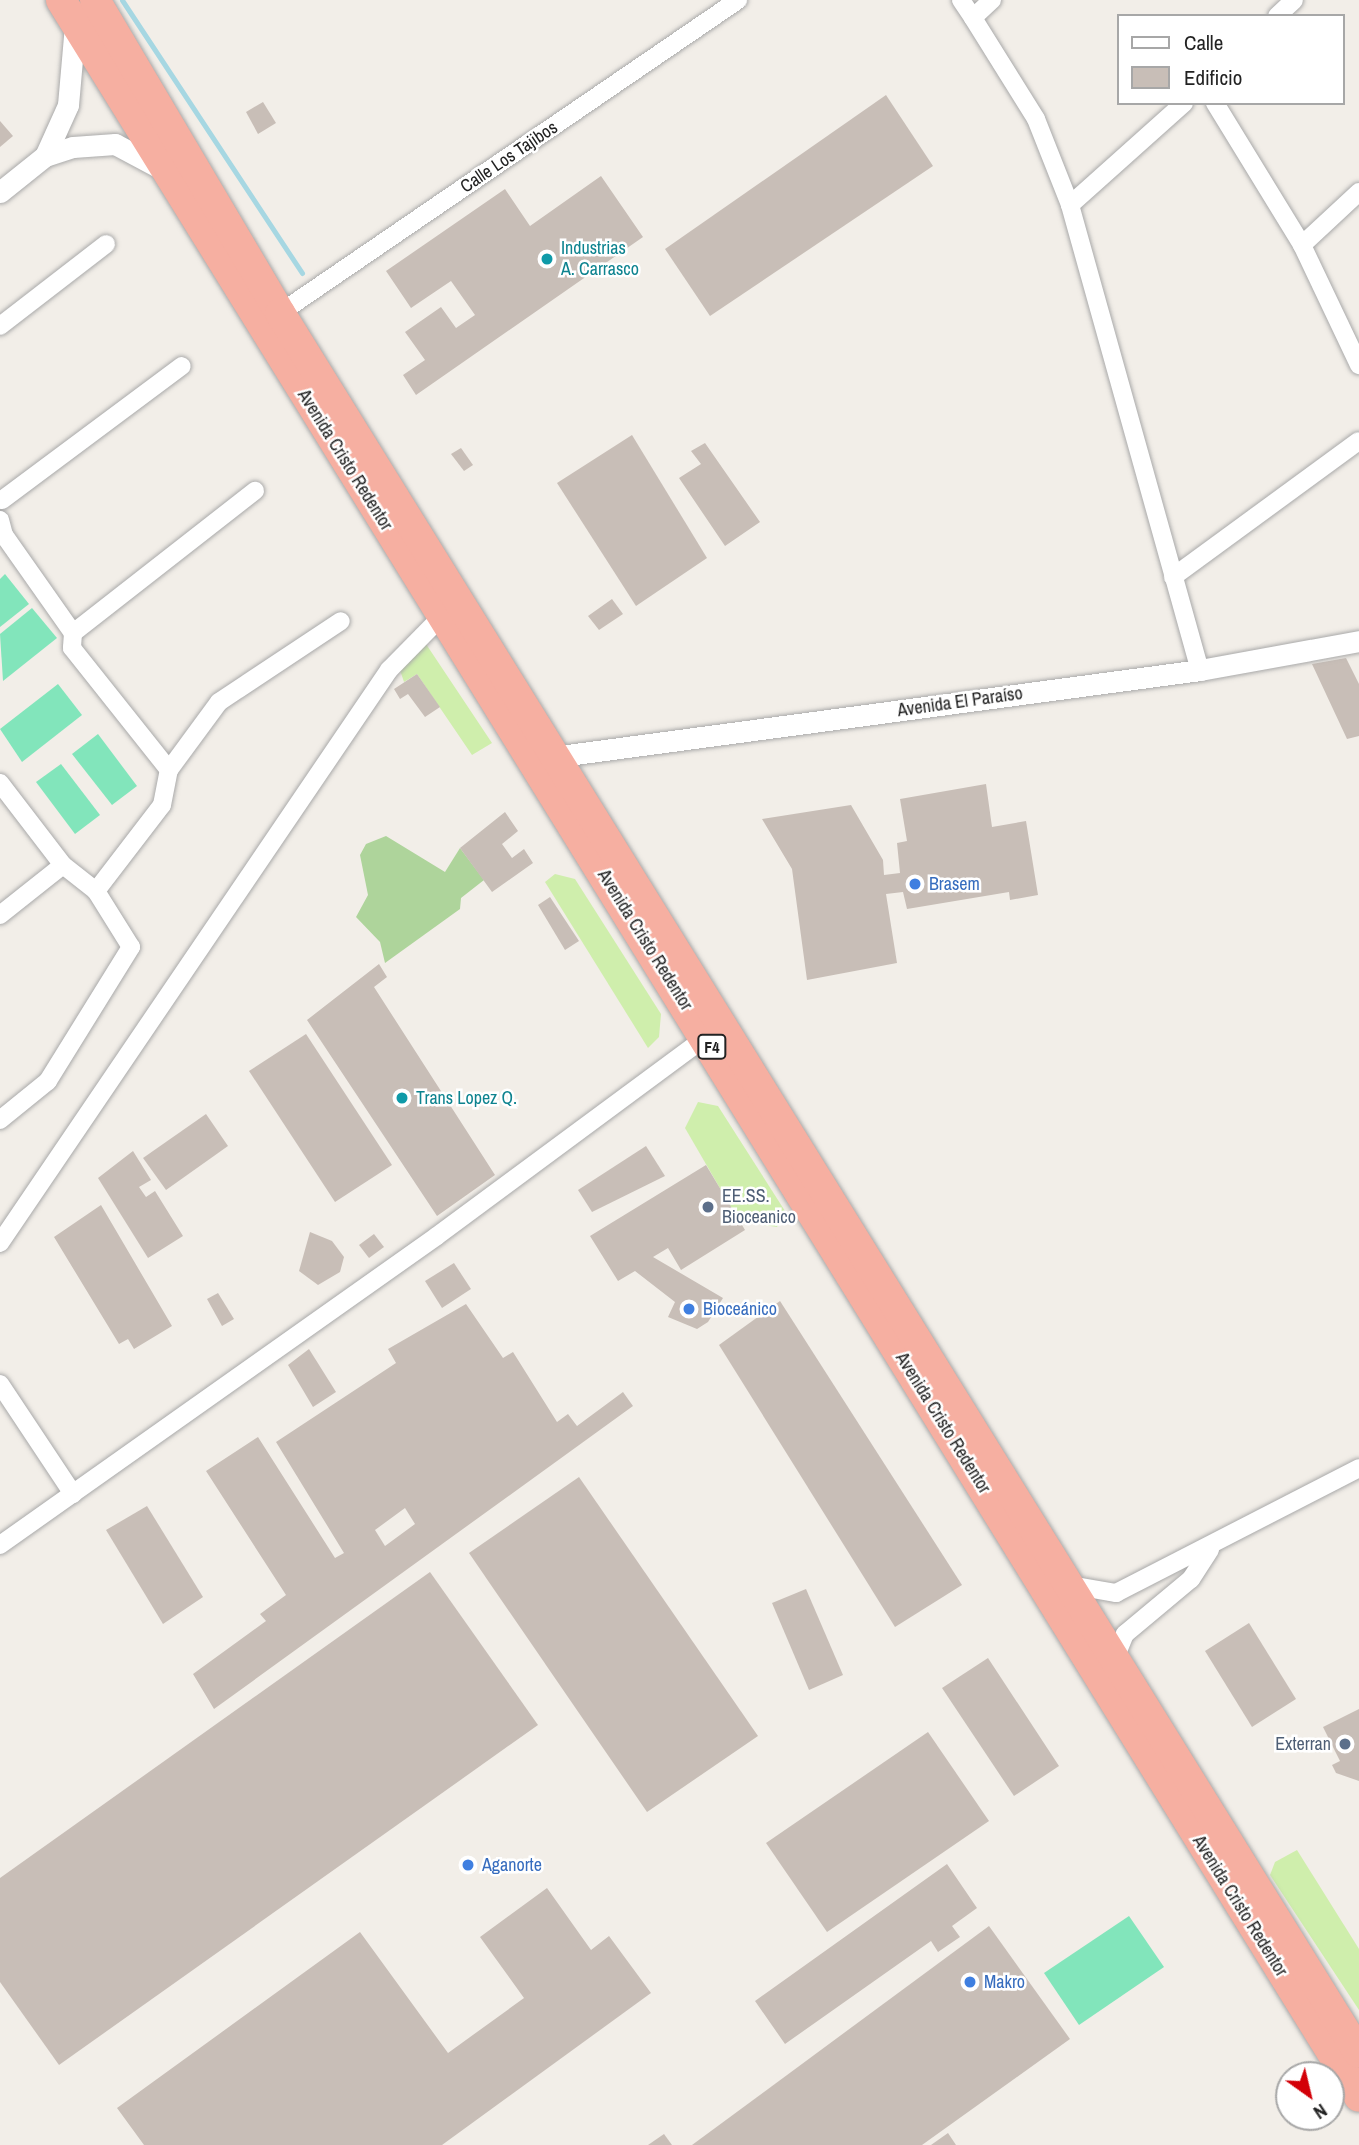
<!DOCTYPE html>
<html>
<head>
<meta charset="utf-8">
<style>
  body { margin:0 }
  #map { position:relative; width:1359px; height:2145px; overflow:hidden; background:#f2eee8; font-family:"Archivo Narrow",sans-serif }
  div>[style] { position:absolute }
  .grass>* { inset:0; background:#cfeeac }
  .forest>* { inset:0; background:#aed49b }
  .pitch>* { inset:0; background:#82e5bb }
  .stream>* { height:5px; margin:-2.5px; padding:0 2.5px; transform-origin:2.5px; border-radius:2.5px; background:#a6d7e2 }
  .building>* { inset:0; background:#c8beb7 }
  .roads { filter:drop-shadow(0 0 2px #a9a9a9) drop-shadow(0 0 2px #a9a9a9) }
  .minor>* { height:18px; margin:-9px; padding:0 9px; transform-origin:9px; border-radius:9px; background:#fff }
  .tertiary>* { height:21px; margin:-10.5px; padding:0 10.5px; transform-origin:10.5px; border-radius:10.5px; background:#fff }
  .trunk>* { height:30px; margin:-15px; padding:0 15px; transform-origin:15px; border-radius:15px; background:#f6afa1 }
  .dots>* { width:19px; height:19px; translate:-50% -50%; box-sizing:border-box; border:4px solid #fff; border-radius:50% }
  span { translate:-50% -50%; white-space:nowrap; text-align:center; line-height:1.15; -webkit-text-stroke:5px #fff; paint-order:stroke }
  .shield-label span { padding:2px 5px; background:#fff; border:2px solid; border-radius:5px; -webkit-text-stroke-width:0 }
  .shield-label { font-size:16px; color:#222; font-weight:700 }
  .street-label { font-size:18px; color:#222 }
  .culture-label { font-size:18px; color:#0d838f }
  .left { translate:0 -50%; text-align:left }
  .shop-label { font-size:18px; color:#366cbe }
  .service-label { font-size:18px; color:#4e5e75 }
  .right { translate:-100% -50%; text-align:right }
  .legend { position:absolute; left:1117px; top:14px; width:228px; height:91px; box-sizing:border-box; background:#fff; border:2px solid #a7a7a7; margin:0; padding:9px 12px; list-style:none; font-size:21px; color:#222 }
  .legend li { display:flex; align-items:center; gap:14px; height:35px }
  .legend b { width:35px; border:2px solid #a7a7a7 }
  .north { position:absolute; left:1275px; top:2061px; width:70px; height:70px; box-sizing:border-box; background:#fff; border:2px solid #a7a7a7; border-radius:50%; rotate:146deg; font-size:19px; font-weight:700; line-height:28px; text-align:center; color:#222 }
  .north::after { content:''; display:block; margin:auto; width:24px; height:32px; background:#d30008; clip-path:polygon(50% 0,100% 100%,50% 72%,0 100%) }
</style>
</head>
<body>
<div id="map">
  <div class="grass">
    <div style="clip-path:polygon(424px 641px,492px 743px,472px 755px,417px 674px,404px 682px,399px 667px)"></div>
    <div style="clip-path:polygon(555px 874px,575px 879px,661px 1014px,659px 1037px,648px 1048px,545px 882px)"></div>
    <div style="clip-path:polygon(698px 1102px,718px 1106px,785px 1211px,777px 1227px,739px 1221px,685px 1128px)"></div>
    <div style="clip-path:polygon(1297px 1850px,1359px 1949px,1359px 2010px,1270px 1875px,1275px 1862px)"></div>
  </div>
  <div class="forest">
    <div style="clip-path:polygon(386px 836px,445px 872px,460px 848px,484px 880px,461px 898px,460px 909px,385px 963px,380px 942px,356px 917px,368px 895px,360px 855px,366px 844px)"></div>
  </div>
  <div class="pitch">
    <div style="clip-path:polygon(5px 574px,29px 604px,0 627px,0 579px)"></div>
    <div style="clip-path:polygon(32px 608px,57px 638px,3px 681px,0 634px)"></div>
    <div style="clip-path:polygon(58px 684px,82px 715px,22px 762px,0 729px)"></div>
    <div style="clip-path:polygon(98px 734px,137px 786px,112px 805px,72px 754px)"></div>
    <div style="clip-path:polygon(61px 764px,100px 815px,75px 834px,36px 782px)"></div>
    <div style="clip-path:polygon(1129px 1916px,1164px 1967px,1079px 2025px,1044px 1973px)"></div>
  </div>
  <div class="stream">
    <div style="left:122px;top:0;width:327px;rotate:56.6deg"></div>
  </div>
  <div class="building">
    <div style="clip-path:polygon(886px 95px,933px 166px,710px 316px,665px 249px)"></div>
    <div style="clip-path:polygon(263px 102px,276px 123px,258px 134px,246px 112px)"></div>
    <div style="clip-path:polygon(0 121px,13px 136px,0 147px)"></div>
    <div style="clip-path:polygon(601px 176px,643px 237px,416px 395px,403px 375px,425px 360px,405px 332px,441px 307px,456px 328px,475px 315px,451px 281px,411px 308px,386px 271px,505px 189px,530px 226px)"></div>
    <div style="clip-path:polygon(632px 435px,707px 558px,636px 606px,557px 483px)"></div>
    <div style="clip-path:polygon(705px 443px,760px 522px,725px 546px,679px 478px,701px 464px,691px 451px)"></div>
    <div style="clip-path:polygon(461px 448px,473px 465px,464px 471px,451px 454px)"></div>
    <div style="clip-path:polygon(612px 599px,623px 614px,599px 630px,588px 616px)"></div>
    <div style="clip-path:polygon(1346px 658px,1359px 684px,1359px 736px,1347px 739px,1312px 664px)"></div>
    <div style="clip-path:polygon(417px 674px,440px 707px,425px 717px,408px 694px,400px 699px,394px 689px)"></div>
    <div style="clip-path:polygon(986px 784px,992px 827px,1026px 821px,1038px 895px,1010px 900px,1009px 892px,907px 909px,903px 892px,886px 894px,897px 963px,807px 980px,792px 869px,762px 819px,851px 805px,883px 860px,884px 875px,900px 873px,897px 843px,907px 841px,900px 799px)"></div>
    <div style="clip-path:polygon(505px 812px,518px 831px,502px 844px,512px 858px,524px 849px,533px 863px,492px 892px,460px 848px)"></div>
    <div style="clip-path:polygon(550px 897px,579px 941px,565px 950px,538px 905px)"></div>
    <div style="clip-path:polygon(379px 964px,387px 977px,374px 987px,495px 1175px,437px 1216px,307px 1020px)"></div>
    <div style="clip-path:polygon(306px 1034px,392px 1165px,335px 1202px,249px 1071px)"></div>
    <div style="clip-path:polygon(206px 1114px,228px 1146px,166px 1190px,143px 1158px)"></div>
    <div style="clip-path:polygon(646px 1146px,665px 1176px,592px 1212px,578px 1190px)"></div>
    <div style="clip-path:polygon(133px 1151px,151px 1180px,139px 1187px,146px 1197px,155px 1191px,183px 1236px,148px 1258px,98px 1178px)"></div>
    <div style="clip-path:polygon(706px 1165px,745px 1230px,681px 1270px,668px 1248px,653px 1257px,723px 1298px,708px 1322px,697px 1329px,668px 1317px,675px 1302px,635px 1271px,618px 1281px,590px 1236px)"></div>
    <div style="clip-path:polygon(101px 1205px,172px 1326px,134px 1349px,128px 1339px,119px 1344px,54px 1237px)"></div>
    <div style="clip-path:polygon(310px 1232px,332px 1241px,344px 1257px,340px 1272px,318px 1285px,299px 1271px)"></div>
    <div style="clip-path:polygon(374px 1234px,384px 1247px,369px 1258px,359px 1245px)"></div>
    <div style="clip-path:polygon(454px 1263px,471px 1289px,442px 1308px,425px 1281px)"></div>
    <div style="clip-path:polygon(218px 1293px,234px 1319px,222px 1326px,207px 1299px)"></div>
    <div style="clip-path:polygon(780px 1301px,962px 1585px,895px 1627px,719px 1345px)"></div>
    <div style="clip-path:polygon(evenodd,466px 1304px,503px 1358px,513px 1352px,557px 1422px,568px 1414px,577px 1426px,623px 1392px,633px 1406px,214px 1709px,193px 1674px,266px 1621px,260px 1614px,286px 1595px,206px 1471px,258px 1437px,335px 1558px,344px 1553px,276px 1442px,396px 1363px,388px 1349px,466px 1304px,405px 1508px,415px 1524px,385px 1546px,375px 1530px,405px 1508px)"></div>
    <div style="clip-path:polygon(309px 1349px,336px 1392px,313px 1407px,288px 1365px)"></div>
    <div style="clip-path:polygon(579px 1477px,758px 1736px,647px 1812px,469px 1553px)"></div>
    <div style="clip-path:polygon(147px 1506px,203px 1597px,163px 1624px,106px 1530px)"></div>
    <div style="clip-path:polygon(430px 1572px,538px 1725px,59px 2065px,0 1982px,0 1878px)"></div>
    <div style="clip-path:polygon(806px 1589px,843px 1675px,809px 1690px,772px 1603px)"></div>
    <div style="clip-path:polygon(1249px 1623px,1296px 1699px,1252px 1727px,1205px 1651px)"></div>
    <div style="clip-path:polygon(988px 1658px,1059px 1766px,1014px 1796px,942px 1688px)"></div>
    <div style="clip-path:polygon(1359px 1709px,1359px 1781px,1336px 1773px,1332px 1765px,1340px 1761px,1323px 1727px)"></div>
    <div style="clip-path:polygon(928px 1732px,989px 1821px,827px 1932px,766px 1843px)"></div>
    <div style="clip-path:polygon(947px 1864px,977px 1908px,952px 1926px,960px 1937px,938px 1952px,931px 1941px,785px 2044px,755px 2001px)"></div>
    <div style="clip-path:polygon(547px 1888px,591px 1950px,609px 1936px,651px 1993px,442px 2145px,144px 2145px,117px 2108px,360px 1932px,448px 2053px,524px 1998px,480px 1937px)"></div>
    <div style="clip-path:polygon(989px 1926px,1070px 2039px,922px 2145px,692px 2145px)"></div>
    <div style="clip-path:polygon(948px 2133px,956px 2145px,931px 2145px)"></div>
    <div style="clip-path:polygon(664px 2134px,672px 2145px,648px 2145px)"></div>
  </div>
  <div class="roads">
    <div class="minor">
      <div style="left:961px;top:0;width:22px;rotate:56deg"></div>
      <div style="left:992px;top:0;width:26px;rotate:137deg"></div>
      <div style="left:973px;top:18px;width:119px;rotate:58deg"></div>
      <div style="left:1036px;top:119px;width:92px;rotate:68.4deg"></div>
      <div style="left:1070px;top:205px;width:483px;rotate:74.4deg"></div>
      <div style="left:1277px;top:16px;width:23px;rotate:-43deg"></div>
      <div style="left:1215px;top:103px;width:167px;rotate:58.5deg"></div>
      <div style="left:1359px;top:192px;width:78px;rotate:137.1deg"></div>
      <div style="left:1302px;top:245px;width:133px;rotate:64.6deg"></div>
      <div style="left:1070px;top:205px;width:153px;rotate:-41.8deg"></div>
      <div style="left:280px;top:313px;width:555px;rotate:-34.35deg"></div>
      <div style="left:0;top:326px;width:134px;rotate:-37.7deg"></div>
      <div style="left:2px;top:500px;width:224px;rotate:-36.7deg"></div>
      <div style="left:0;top:520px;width:16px;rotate:75deg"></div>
      <div style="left:4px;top:535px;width:120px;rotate:54.9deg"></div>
      <div style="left:73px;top:633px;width:15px;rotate:94deg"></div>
      <div style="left:72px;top:648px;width:156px;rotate:51.5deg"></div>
      <div style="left:1173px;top:577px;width:230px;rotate:-36.2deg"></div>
      <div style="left:73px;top:633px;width:231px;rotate:-38deg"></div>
      <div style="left:0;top:783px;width:103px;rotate:52.5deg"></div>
      <div style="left:63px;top:865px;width:42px;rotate:38.2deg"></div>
      <div style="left:96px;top:891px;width:66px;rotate:58deg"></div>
      <div style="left:131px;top:947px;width:158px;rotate:121.8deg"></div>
      <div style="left:48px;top:1081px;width:62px;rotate:140.9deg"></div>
      <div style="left:96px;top:891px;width:108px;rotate:-52.5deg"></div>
      <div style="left:162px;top:805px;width:36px;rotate:-79deg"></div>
      <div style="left:169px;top:770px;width:84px;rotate:-53.7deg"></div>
      <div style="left:219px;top:702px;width:146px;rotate:-33.6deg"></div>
      <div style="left:0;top:915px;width:80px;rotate:-38.4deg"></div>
      <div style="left:0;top:1243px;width:693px;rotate:-55.83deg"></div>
      <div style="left:389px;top:670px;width:74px;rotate:-45.5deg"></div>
      <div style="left:0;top:1384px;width:132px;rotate:56.4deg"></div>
      <div style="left:0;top:1545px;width:535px;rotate:-35.26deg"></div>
      <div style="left:437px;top:1236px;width:335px;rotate:-36.5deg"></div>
      <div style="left:1070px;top:1585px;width:47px;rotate:9.9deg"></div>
      <div style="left:1116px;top:1593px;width:273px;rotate:-27.2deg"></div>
      <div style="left:1114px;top:1661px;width:29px;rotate:-68deg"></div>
      <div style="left:1125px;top:1634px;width:86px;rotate:-39.8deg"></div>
      <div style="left:1191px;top:1579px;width:35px;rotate:-57deg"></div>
    </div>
    <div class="tertiary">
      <div style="left:45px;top:156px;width:56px;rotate:-65.7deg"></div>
      <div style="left:68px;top:105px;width:80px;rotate:-85deg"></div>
      <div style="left:0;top:192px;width:58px;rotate:-38.7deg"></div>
      <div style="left:45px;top:156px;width:29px;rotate:-18deg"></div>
      <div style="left:73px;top:147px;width:42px;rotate:-4.1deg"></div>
      <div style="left:115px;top:144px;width:51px;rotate:28.1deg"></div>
      <div style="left:560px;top:756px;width:646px;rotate:-7.65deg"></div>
      <div style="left:1200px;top:670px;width:162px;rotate:-10.3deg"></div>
    </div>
    <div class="trunk">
      <div style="left:61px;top:0;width:2466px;rotate:58.24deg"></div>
      <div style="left:95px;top:0;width:364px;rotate:59.4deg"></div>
      <div style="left:280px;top:313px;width:2047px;rotate:58.2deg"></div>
    </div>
  </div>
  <div class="dots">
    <div style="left:547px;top:259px;background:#0f9aa8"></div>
    <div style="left:915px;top:884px;background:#3f7fe0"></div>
    <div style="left:402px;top:1098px;background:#0f9aa8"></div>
    <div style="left:708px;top:1207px;background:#5c6f8a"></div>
    <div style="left:689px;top:1309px;background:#3f7fe0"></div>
    <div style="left:1345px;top:1744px;background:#5c6f8a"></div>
    <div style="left:468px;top:1865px;background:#3f7fe0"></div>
    <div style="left:970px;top:1982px;background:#3f7fe0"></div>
  </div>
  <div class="shield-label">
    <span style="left:712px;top:1047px">F4</span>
  </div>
  <div class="street-label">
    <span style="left:509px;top:157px;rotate:-34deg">Calle Los Tajibos</span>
    <span style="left:345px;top:460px;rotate:58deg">Avenida Cristo Redentor</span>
    <span style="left:960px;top:702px;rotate:-8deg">Avenida El Paraíso</span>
    <span style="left:645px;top:940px;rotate:58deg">Avenida Cristo Redentor</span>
    <span style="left:943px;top:1423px;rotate:58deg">Avenida Cristo Redentor</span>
    <span style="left:1240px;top:1906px;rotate:58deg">Avenida Cristo Redentor</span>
  </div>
  <div class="culture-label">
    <span class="left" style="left:561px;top:259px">Industrias<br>A. Carrasco</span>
    <span class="left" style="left:416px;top:1098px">Trans Lopez Q.</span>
  </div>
  <div class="shop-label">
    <span class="left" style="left:929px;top:884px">Brasem</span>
    <span class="left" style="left:703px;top:1309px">Bioceánico</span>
    <span class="left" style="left:482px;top:1865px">Aganorte</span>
    <span class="left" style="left:984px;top:1982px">Makro</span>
  </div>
  <div class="service-label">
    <span class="left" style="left:722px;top:1207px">EE.SS.<br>Bioceanico</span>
    <span class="right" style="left:1331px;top:1744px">Exterran</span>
  </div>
  <ul class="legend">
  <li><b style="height:9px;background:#fff"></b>Calle</li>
  <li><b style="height:19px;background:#c8beb7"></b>Edificio</li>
  </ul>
  <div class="north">N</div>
</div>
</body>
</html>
